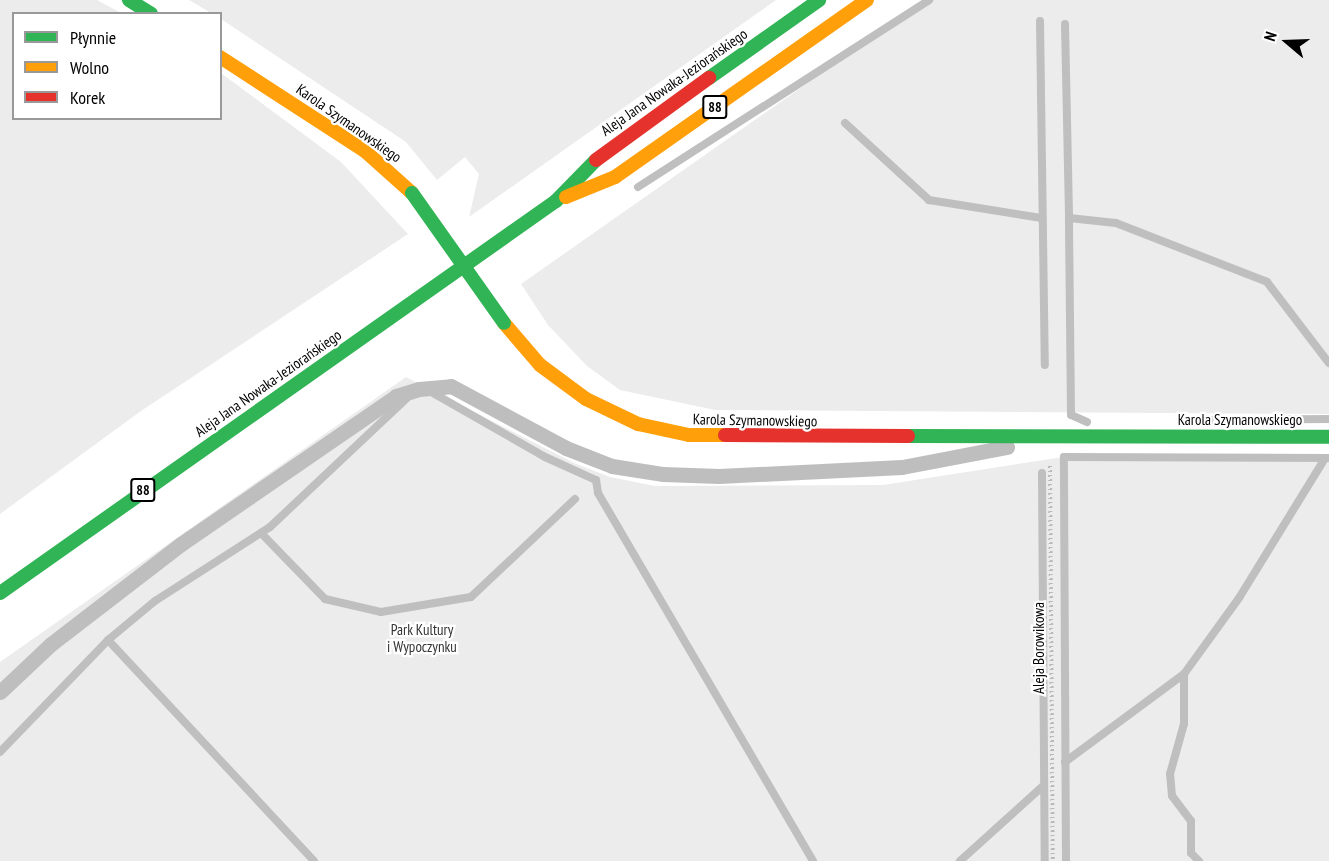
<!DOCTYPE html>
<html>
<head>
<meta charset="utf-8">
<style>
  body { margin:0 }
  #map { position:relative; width:1329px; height:861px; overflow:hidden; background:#fff; font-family:"PT Sans Narrow",sans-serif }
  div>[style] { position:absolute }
  .green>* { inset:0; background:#ececec }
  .stream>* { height:8px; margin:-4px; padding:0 4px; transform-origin:4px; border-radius:4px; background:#bfbfbf }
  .path>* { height:4px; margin-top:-2px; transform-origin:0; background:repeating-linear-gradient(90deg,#b9b9b9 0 1.5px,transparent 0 4.5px) }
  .lane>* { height:15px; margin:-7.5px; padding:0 7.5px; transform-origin:7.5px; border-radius:7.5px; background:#bebebe }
  .fast>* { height:14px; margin:-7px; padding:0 7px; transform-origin:7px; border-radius:7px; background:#30b455 }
  .slow>* { height:14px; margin:-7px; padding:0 7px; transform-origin:7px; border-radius:7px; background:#ff9f0a }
  .jam>* { height:14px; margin:-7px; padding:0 7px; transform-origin:7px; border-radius:7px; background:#e5322d }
  .fast-bridge>* { height:14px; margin:-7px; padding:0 7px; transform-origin:7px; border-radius:7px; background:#30b455 }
  span { translate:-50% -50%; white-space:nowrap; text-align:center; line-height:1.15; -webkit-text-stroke:4.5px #fff; paint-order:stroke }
  .shield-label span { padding:2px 4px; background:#fff; border:2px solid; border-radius:4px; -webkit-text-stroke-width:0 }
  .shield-label { font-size:14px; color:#000; font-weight:700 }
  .street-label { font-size:15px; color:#000 }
  .park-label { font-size:15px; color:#333 }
  .legend { position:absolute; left:12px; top:12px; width:210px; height:108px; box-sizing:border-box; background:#fff; border:2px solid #999; margin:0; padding:8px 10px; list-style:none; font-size:18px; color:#000 }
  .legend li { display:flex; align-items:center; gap:12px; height:30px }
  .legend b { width:30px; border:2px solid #999 }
  .north { position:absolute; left:1257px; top:12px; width:60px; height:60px; -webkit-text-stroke:4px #fff; paint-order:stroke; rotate:289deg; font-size:16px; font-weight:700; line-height:24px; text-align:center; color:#000 }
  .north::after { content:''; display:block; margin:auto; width:21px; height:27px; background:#000; clip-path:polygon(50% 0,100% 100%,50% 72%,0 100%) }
</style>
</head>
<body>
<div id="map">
  <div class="green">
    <div style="clip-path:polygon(0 0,97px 0,121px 13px,14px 14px,14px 118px,220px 118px,221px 73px,341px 162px,408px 234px,141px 411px,0 514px)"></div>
    <div style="clip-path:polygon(189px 0,776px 0,469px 217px,479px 174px,465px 157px,437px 180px,406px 142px,221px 19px,220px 14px,211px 13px)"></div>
    <div style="clip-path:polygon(926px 0,1329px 0,1329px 414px,715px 410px,620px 390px,587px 366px,548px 325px,521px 284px)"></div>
    <div style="clip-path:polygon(406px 377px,574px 463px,610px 477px,655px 486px,883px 485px,1070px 456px,1329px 458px,1329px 861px,0 861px,0 662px)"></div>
  </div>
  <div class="stream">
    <div style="left:1040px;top:21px;width:344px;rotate:89.2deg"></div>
    <div style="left:1065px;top:24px;width:194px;rotate:88.8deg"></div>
    <div style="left:845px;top:123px;width:114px;rotate:42.5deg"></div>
    <div style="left:929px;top:200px;width:114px;rotate:9.1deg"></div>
    <div style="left:638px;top:187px;width:346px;rotate:-32.7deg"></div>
    <div style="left:433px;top:393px;width:129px;rotate:29.7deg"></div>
    <div style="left:545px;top:457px;width:56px;rotate:24.3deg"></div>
    <div style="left:596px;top:480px;width:13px;rotate:81deg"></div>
    <div style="left:598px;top:493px;width:426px;rotate:59.7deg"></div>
    <div style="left:1210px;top:420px;width:119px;rotate:-0.5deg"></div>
    <div style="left:1087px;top:422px;width:17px;rotate:-156deg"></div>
    <div style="left:1071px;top:415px;width:197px;rotate:-90.6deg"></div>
    <div style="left:1069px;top:218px;width:47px;rotate:6.1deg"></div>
    <div style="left:1116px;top:223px;width:162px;rotate:21.3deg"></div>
    <div style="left:1267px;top:282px;width:102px;rotate:52.6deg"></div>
    <div style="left:1042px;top:473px;width:388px;rotate:89.6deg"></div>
    <div style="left:261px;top:533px;width:92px;rotate:45.9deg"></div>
    <div style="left:325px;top:599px;width:57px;rotate:13.1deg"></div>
    <div style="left:381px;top:612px;width:91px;rotate:-9.5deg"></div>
    <div style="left:471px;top:597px;width:143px;rotate:-43.3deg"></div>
    <div style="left:108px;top:640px;width:302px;rotate:47deg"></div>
    <div style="left:0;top:752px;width:156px;rotate:-46deg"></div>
    <div style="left:108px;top:640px;width:61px;rotate:-39.7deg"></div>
    <div style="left:155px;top:601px;width:137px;rotate:-32.8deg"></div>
    <div style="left:270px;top:527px;width:191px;rotate:-43.3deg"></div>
    <div style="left:1065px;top:762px;width:148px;rotate:-36.5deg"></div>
    <div style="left:960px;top:861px;width:113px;rotate:-42.1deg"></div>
    <div style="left:1066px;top:861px;width:404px;rotate:-90.3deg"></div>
    <div style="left:1064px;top:457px;width:265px;rotate:0.2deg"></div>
    <div style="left:1199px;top:861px;width:11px;rotate:-135deg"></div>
    <div style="left:1191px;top:853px;width:32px;rotate:-90deg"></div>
    <div style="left:1191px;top:821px;width:31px;rotate:-127deg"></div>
    <div style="left:1172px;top:796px;width:22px;rotate:-95deg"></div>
    <div style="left:1170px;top:774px;width:52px;rotate:-74.4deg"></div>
    <div style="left:1184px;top:724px;width:50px;rotate:-90deg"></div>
    <div style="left:1184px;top:674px;width:94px;rotate:-54.1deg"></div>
    <div style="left:1239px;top:598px;width:164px;rotate:-58.4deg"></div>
  </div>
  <div class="path">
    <div style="left:1050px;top:466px;width:395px;rotate:89.6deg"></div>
  </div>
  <div class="lane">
    <div style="left:0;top:692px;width:70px;rotate:-43.3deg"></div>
    <div style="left:51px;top:644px;width:164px;rotate:-37.6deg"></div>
    <div style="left:181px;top:544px;width:261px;rotate:-34.5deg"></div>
    <div style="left:396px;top:396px;width:24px;rotate:-17deg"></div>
    <div style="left:419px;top:389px;width:32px;rotate:-5deg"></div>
    <div style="left:451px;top:386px;width:131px;rotate:28.3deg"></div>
    <div style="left:566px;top:448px;width:49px;rotate:21.4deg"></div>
    <div style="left:612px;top:466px;width:52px;rotate:8.9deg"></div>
    <div style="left:663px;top:474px;width:56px;rotate:2deg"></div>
    <div style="left:719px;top:476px;width:183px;rotate:-2.8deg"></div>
    <div style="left:902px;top:467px;width:107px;rotate:-10.8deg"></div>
  </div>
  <div class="fast">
    <div style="left:129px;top:0;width:26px;rotate:32deg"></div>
    <div style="left:709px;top:78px;width:135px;rotate:-35.3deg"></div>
    <div style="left:908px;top:436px;width:421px;rotate:0.1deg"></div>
    <div style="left:0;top:593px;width:680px;rotate:-35.19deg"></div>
    <div style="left:556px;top:201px;width:57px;rotate:-45.7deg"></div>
  </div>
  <div class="slow">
    <div style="left:220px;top:57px;width:173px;rotate:33deg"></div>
    <div style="left:365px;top:151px;width:63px;rotate:41.8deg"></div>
    <div style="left:566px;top:197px;width:53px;rotate:-22.2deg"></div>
    <div style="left:615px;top:177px;width:308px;rotate:-35.1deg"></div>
    <div style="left:504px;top:323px;width:55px;rotate:49.4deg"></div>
    <div style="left:540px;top:365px;width:57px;rotate:36.5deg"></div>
    <div style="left:586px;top:399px;width:58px;rotate:25.7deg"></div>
    <div style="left:638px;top:424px;width:52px;rotate:12.2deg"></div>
    <div style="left:689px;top:435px;width:36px"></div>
  </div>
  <div class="jam">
    <div style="left:596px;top:160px;width:140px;rotate:-36deg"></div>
    <div style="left:725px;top:435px;width:183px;rotate:0.3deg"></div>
  </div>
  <div class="fast-bridge">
    <div style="left:412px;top:193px;width:159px;rotate:54.7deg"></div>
  </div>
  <div class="shield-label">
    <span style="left:715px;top:107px">88</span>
    <span style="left:143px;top:490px">88</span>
  </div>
  <div class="street-label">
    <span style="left:674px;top:82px;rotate:-35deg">Aleja Jana Nowaka-Jeziorańskiego</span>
    <span style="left:349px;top:123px;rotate:35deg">Karola Szymanowskiego</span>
    <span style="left:268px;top:383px;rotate:-35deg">Aleja Jana Nowaka-Jeziorańskiego</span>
    <span style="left:755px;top:420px;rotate:1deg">Karola Szymanowskiego</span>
    <span style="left:1240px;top:420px">Karola Szymanowskiego</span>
    <span style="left:1039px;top:648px;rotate:-90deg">Aleja Borowikowa</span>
  </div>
  <div class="park-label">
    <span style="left:422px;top:638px">Park Kultury<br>i Wypoczynku</span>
  </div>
  <ul class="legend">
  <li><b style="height:8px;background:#30b455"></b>Płynnie</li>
  <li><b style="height:8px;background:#ff9f0a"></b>Wolno</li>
  <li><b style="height:8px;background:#e5322d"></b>Korek</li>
  </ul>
  <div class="north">N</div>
</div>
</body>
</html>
